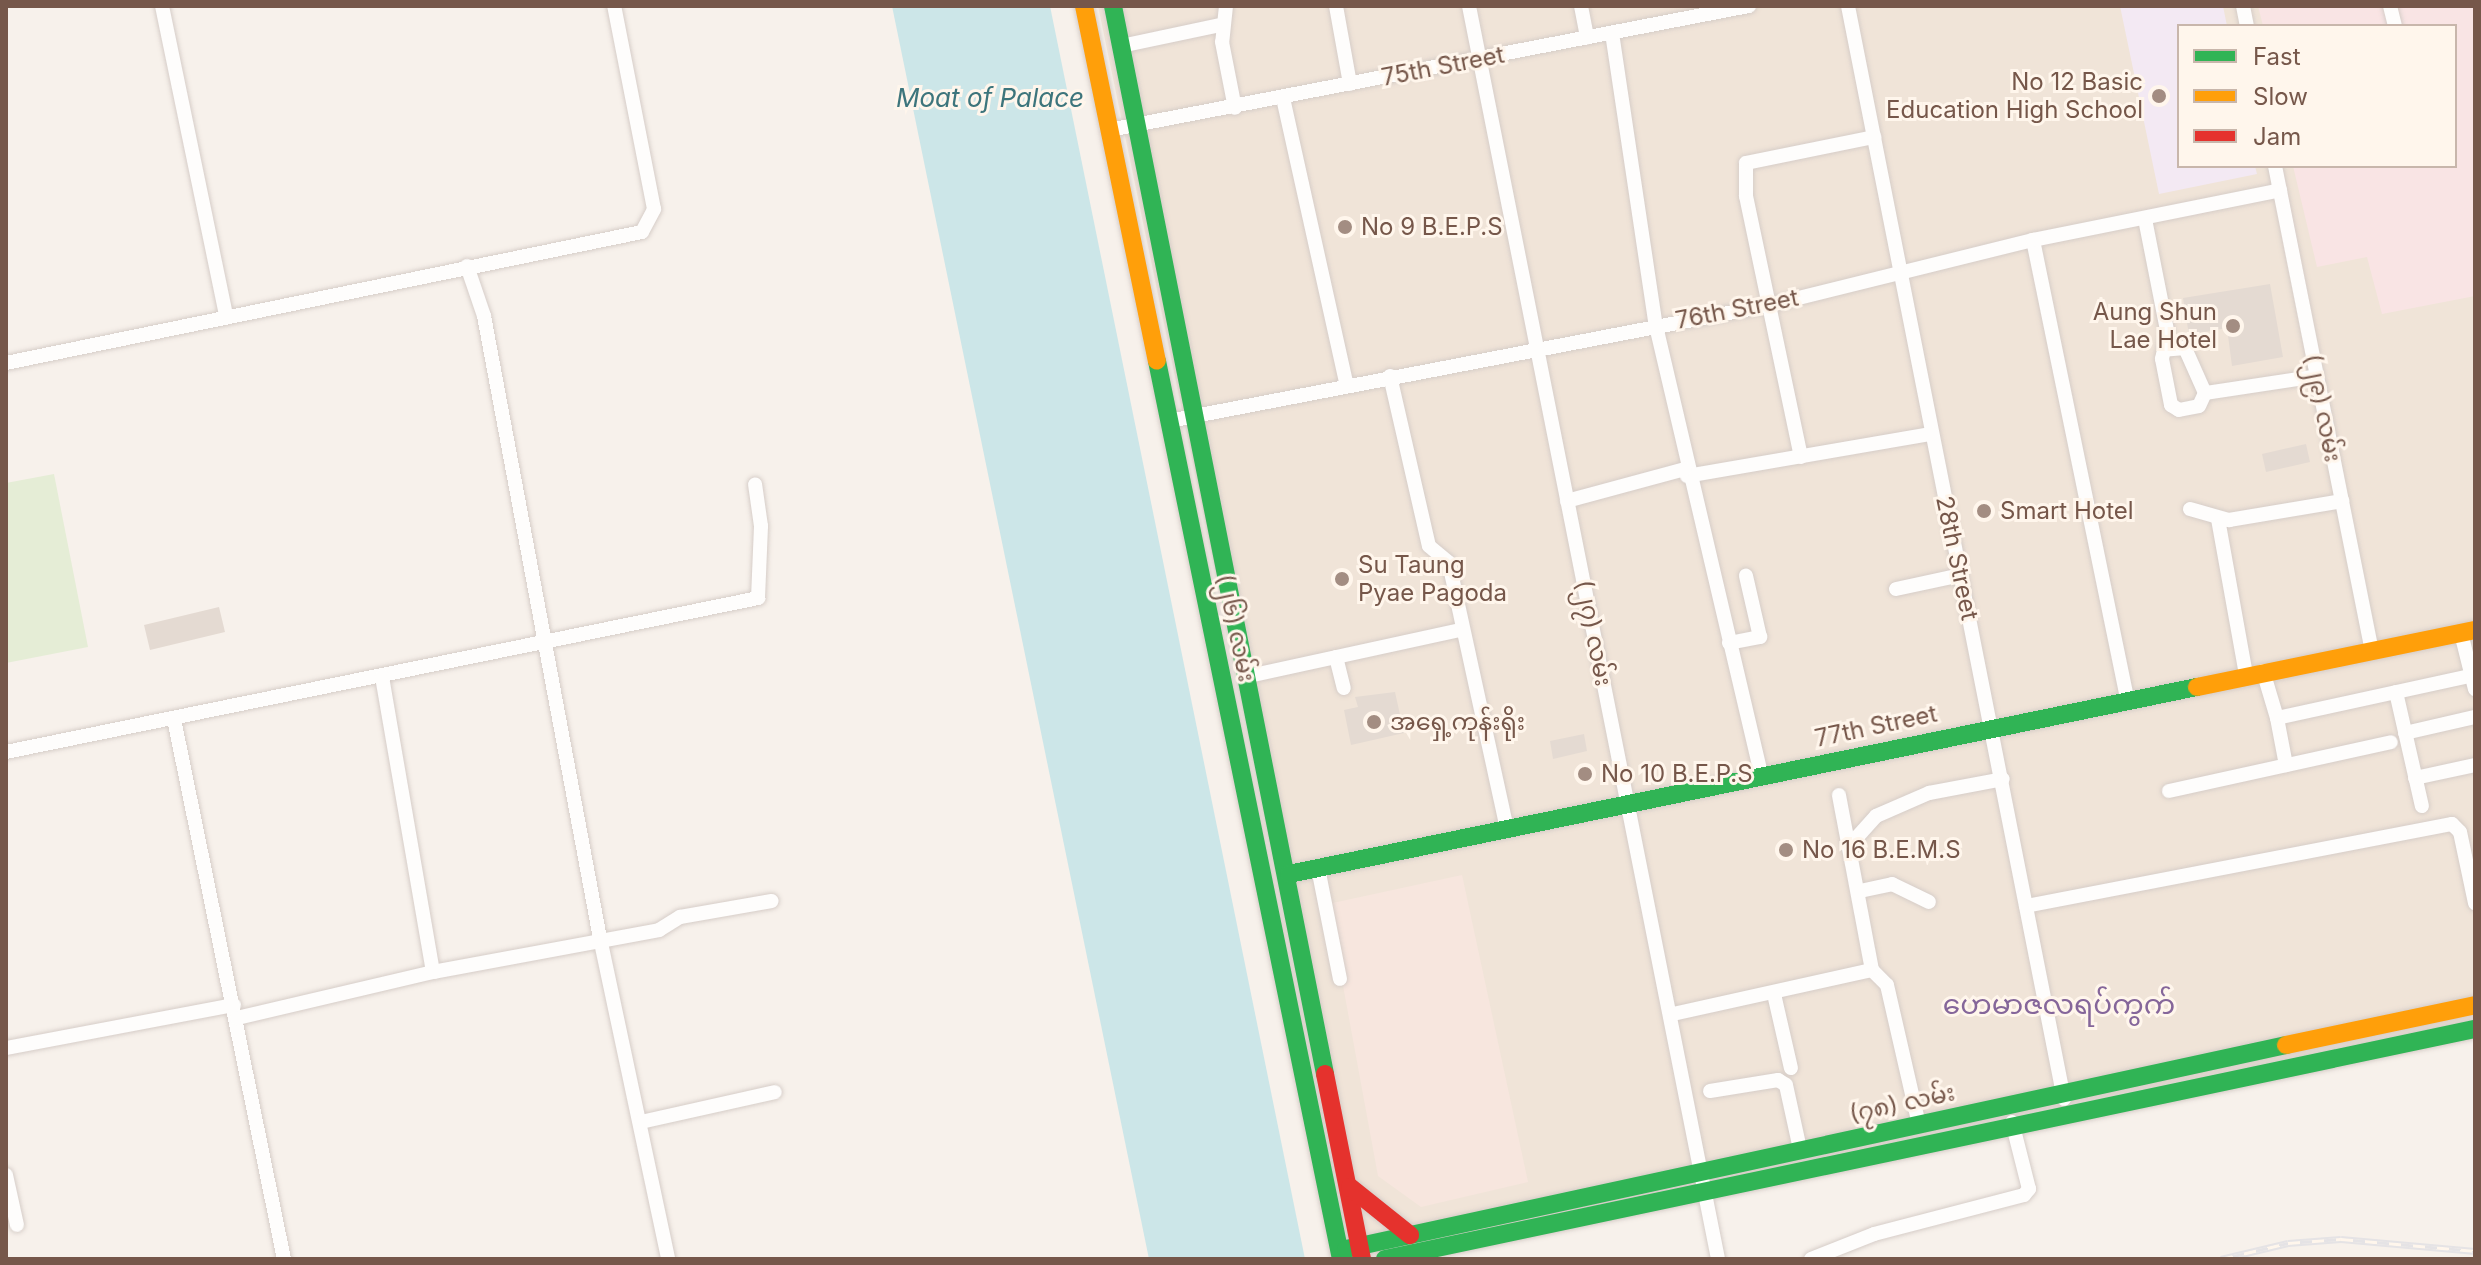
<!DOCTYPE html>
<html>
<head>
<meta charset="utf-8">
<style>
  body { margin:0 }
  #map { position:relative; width:2481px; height:1265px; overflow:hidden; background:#f7f1eb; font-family:Inter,"Noto Sans Myanmar",sans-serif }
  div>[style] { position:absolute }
  .residential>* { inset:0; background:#f0e4d8 }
  .commercial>* { inset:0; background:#f7e6de }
  .education>* { inset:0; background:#f3e9f3 }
  .medical>* { inset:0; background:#f9e4e4 }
  .green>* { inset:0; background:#e5edd6 }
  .water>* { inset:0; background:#cce6e8 }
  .building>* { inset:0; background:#e4dad2 }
  .roads { filter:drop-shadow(0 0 2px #d6cdc8) drop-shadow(0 0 2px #d6cdc8) }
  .street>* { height:14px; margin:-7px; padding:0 7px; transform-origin:7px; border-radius:7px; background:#fefdfc }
  .fast>* { height:18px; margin:-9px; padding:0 9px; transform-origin:9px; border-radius:9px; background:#30b455 }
  .slow>* { height:18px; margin:-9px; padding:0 9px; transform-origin:9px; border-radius:9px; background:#ff9f0a }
  .jam>* { height:18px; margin:-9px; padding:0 9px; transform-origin:9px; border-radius:9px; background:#e5322d }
  .rail>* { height:7px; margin-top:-3.5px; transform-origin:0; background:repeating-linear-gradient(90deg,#fff6ec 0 12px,#e5e3e5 0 24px); box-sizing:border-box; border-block:2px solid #e5e3e5 }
  .dots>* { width:22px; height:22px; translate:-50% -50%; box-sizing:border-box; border:4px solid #fff6ec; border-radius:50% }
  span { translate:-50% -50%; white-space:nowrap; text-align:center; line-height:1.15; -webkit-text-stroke:6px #fff6ec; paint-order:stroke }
  .street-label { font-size:24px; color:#76574a }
  .poi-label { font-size:24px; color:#76574a }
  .right { translate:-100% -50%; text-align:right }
  .left { translate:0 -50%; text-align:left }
  .water-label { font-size:26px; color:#3d757c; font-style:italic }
  .quarter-label { font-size:28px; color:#85669a }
  .frame { position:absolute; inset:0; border:8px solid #76574a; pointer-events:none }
  .legend { position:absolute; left:2177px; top:24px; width:280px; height:144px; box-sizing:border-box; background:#fff6ec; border:2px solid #c8b6ab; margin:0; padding:10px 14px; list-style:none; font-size:24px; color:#76574a }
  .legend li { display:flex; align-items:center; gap:16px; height:40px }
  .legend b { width:40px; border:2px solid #c8b6ab }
</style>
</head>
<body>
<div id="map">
  <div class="residential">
    <div style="clip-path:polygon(evenodd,1098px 6px,2475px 6px,2475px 1020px,1357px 1251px,1098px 6px,2179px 26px,2455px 26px,2455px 166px,2179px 166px,2179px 26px)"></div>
  </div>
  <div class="commercial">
    <div style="clip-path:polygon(1462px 875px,1528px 1182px,1421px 1207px,1378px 1176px,1328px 904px)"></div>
  </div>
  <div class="education">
    <div style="clip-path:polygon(2120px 6px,2223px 6px,2227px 26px,2179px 26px,2179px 166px,2255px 166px,2257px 174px,2159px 194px)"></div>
  </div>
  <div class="medical">
    <div style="clip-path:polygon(2258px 6px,2475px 6px,2475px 296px,2382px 314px,2367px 257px,2317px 267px,2293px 166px,2455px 166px,2455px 26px,2263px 26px)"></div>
  </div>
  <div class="green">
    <div style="clip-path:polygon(54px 474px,88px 647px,6px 663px,6px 483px)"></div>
  </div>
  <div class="water">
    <div style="clip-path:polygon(892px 6px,1050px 6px,1305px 1259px,1149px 1259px)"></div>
  </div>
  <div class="building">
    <div style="clip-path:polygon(2270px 284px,2283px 357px,2232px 366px,2227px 328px,2189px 335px,2183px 298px)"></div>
    <div style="clip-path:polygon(2306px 444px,2310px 462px,2266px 472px,2262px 454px)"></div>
    <div style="clip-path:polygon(219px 607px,225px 632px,150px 650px,144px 625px)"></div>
    <div style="clip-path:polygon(1395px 692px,1404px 733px,1351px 745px,1344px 710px,1358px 707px,1355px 697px)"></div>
    <div style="clip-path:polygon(1584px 734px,1587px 751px,1553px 759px,1550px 741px)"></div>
  </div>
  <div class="roads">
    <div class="street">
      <div style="left:162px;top:6px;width:317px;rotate:78.3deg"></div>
      <div style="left:1226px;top:6px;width:36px;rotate:96deg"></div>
      <div style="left:1222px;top:42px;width:67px;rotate:78.9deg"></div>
      <div style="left:1336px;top:6px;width:79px;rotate:79.8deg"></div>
      <div style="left:1469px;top:6px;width:1278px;rotate:78.76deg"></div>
      <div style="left:1581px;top:6px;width:32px;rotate:79deg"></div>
      <div style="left:1848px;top:6px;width:1114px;rotate:78.82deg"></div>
      <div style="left:2243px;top:6px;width:20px;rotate:79deg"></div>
      <div style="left:2390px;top:6px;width:21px;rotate:76deg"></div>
      <div style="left:1612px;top:33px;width:296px;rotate:81.5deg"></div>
      <div style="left:1656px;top:326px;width:461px;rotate:76.8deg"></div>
      <div style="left:1121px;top:46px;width:102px;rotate:-11.9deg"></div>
      <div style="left:1283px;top:98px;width:292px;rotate:77.5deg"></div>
      <div style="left:1109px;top:130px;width:652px;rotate:-10.97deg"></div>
      <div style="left:2275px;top:166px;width:495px;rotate:78.7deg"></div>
      <div style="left:2145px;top:219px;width:113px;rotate:78.8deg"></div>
      <div style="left:2167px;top:330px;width:8px;rotate:97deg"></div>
      <div style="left:2166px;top:338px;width:12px;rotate:99deg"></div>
      <div style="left:2164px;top:350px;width:9px;rotate:103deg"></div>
      <div style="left:2162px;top:359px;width:47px;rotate:78.9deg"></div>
      <div style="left:2171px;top:405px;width:9px;rotate:32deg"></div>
      <div style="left:2179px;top:410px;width:20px;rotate:-11deg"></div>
      <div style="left:2199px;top:406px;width:14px;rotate:-65deg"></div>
      <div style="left:2205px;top:393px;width:49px;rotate:-114deg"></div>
      <div style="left:2185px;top:348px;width:21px;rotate:175deg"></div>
      <div style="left:2033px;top:240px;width:469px;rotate:78.4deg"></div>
      <div style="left:467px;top:266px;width:53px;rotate:71.2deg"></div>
      <div style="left:484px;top:316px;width:633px;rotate:79.44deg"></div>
      <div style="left:600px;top:938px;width:328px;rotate:78deg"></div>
      <div style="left:6px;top:363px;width:649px;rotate:-11.64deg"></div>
      <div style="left:642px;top:232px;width:26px;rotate:-62deg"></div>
      <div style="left:654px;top:209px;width:207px;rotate:-101.1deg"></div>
      <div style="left:1390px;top:376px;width:174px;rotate:77.1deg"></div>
      <div style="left:1429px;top:546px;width:26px;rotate:40deg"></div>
      <div style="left:1449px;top:563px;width:272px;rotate:77.7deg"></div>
      <div style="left:2205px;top:393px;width:113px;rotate:-8.6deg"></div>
      <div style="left:1169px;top:421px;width:612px;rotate:-10.92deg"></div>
      <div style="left:1770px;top:305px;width:271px;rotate:-13.9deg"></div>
      <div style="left:2033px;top:240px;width:252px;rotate:-11.4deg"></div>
      <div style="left:1801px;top:457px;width:267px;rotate:-101.9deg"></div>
      <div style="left:1746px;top:196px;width:33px;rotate:-90deg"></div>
      <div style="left:1746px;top:163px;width:131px;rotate:-11.5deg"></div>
      <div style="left:1687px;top:476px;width:248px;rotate:-9.8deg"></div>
      <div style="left:1567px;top:501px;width:122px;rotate:-15.2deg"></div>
      <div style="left:2190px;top:509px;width:41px;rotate:15.8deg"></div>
      <div style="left:2229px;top:520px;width:115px;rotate:-9.5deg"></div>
      <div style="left:2218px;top:519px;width:158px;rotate:79.8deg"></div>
      <div style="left:1896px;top:589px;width:66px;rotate:-12.2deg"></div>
      <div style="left:2461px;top:633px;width:58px;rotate:76deg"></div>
      <div style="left:1729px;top:643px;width:32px;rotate:-11deg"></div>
      <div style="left:1760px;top:637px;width:63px;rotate:-102.9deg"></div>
      <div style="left:1336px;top:657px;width:32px;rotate:76deg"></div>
      <div style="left:2263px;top:671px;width:49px;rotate:73.4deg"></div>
      <div style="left:2277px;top:718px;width:203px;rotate:-12.3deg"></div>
      <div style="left:1249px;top:676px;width:216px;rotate:-12.3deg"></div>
      <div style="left:2396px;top:692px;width:117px;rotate:77.2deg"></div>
      <div style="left:2277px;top:718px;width:48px;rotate:79.2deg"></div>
      <div style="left:174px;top:719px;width:551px;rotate:78.49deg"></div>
      <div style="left:2405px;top:733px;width:72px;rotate:-12.9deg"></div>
      <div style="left:6px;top:752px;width:768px;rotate:-11.57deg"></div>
      <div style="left:758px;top:598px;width:72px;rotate:-87.6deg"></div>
      <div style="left:761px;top:526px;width:42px;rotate:-98.1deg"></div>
      <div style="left:2415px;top:778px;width:61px;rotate:-12.2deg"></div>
      <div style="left:2169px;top:791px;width:227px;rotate:-12.4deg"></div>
      <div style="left:1850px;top:845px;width:39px;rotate:-48deg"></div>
      <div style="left:1876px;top:816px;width:58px;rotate:-23.5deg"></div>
      <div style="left:1929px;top:793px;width:75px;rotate:-10.7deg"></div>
      <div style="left:1318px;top:868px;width:113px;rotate:78.8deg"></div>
      <div style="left:1860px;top:891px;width:33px;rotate:-12deg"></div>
      <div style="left:1892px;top:884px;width:41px;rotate:25.9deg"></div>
      <div style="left:2026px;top:906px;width:434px;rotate:-10.9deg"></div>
      <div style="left:2452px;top:824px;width:11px;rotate:45deg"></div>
      <div style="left:2460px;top:832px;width:73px;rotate:78.1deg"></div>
      <div style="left:1872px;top:970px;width:21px;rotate:45deg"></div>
      <div style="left:1887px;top:985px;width:144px;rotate:77.1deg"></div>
      <div style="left:433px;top:972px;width:230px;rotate:-10.5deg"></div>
      <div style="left:659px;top:930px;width:25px;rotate:-32deg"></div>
      <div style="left:680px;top:917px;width:93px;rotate:-9.9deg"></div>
      <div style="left:1774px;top:994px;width:76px;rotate:77.1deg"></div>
      <div style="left:1673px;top:1014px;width:204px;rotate:-12.5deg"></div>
      <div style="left:1872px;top:970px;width:178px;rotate:-100.7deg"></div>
      <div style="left:237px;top:1018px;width:201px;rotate:-13.2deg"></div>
      <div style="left:433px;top:972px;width:300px;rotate:-99.8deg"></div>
      <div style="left:6px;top:1048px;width:232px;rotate:-10.7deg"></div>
      <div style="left:1710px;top:1091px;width:69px;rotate:-9.2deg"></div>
      <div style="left:1778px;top:1080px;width:9px;rotate:32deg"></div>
      <div style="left:1786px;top:1085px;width:66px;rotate:77.7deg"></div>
      <div style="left:641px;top:1122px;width:137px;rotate:-12.6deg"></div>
      <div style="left:6px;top:1175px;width:51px;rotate:77.6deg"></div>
      <div style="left:1811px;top:1259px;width:68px;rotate:-21.6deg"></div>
      <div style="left:1874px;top:1234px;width:155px;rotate:-14.6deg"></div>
      <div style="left:2024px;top:1195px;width:8px;rotate:-50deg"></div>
      <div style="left:2029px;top:1189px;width:69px;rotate:-104.2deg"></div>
    </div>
    <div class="fast">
      <div style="left:1113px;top:6px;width:1089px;rotate:78.77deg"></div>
      <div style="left:1157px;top:361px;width:917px;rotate:78.42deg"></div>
      <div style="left:1289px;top:874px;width:927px;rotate:-11.64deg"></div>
      <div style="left:1346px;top:1249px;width:962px;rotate:-12.24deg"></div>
      <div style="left:1385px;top:1259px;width:1114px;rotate:-11.92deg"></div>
    </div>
    <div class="slow">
      <div style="left:1084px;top:6px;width:362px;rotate:78.4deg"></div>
      <div style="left:2197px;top:687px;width:284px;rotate:-11.6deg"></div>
      <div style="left:2286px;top:1045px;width:193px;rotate:-11.9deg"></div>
    </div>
    <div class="jam">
      <div style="left:1325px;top:1074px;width:189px;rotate:78.7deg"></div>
      <div style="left:1350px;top:1187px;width:77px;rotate:38.7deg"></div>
    </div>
  </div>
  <div class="rail">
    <div style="left:2221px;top:1259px;width:69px;rotate:-13.4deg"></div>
    <div style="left:2288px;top:1243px;width:53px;rotate:-4.3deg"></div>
    <div style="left:2341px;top:1239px;width:135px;rotate:5.1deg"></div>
  </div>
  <div class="dots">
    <div style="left:2159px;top:96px;background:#a38d82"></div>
    <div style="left:1345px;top:227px;background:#a38d82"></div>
    <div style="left:2233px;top:326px;background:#a38d82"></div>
    <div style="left:1984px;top:511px;background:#a38d82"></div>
    <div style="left:1342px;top:579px;background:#a38d82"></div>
    <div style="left:1374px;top:722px;background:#a38d82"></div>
    <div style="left:1585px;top:774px;background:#a38d82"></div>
    <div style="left:1786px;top:850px;background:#a38d82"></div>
  </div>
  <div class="street-label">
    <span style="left:1443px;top:66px;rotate:-11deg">75th Street</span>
    <span style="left:1737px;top:309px;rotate:-11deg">76th Street</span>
    <span style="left:2323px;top:408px;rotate:79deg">(၂၉) လမ်း</span>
    <span style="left:1957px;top:558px;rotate:78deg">28th Street</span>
    <span style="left:1236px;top:628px;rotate:78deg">(၂၆) လမ်း</span>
    <span style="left:1594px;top:633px;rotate:79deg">(၂၇) လမ်း</span>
    <span style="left:1876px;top:726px;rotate:-12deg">77th Street</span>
    <span style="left:1902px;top:1103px;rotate:-12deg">(၇၈) လမ်း</span>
  </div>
  <div class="poi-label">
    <span class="right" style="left:2143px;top:96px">No 12 Basic<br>Education High School</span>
    <span class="left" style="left:1361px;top:227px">No 9 B.E.P.S</span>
    <span class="right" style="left:2217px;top:326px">Aung Shun<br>Lae Hotel</span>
    <span class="left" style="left:2000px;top:511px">Smart Hotel</span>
    <span class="left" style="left:1358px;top:579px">Su Taung<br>Pyae Pagoda</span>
    <span class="left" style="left:1390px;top:722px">အရှေ့ကုန်းရိုး</span>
    <span class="left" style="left:1601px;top:774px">No 10 B.E.P.S</span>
    <span class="left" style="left:1802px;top:850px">No 16 B.E.M.S</span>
  </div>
  <div class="water-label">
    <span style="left:990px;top:98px">Moat of Palace</span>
  </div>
  <div class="quarter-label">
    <span style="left:2059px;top:1004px">ဟေမာဇလရပ်ကွက်</span>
  </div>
  <div class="frame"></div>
  <ul class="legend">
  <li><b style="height:10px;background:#30b455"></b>Fast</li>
  <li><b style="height:10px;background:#ff9f0a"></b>Slow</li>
  <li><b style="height:10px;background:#e5322d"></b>Jam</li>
  </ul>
</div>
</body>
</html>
